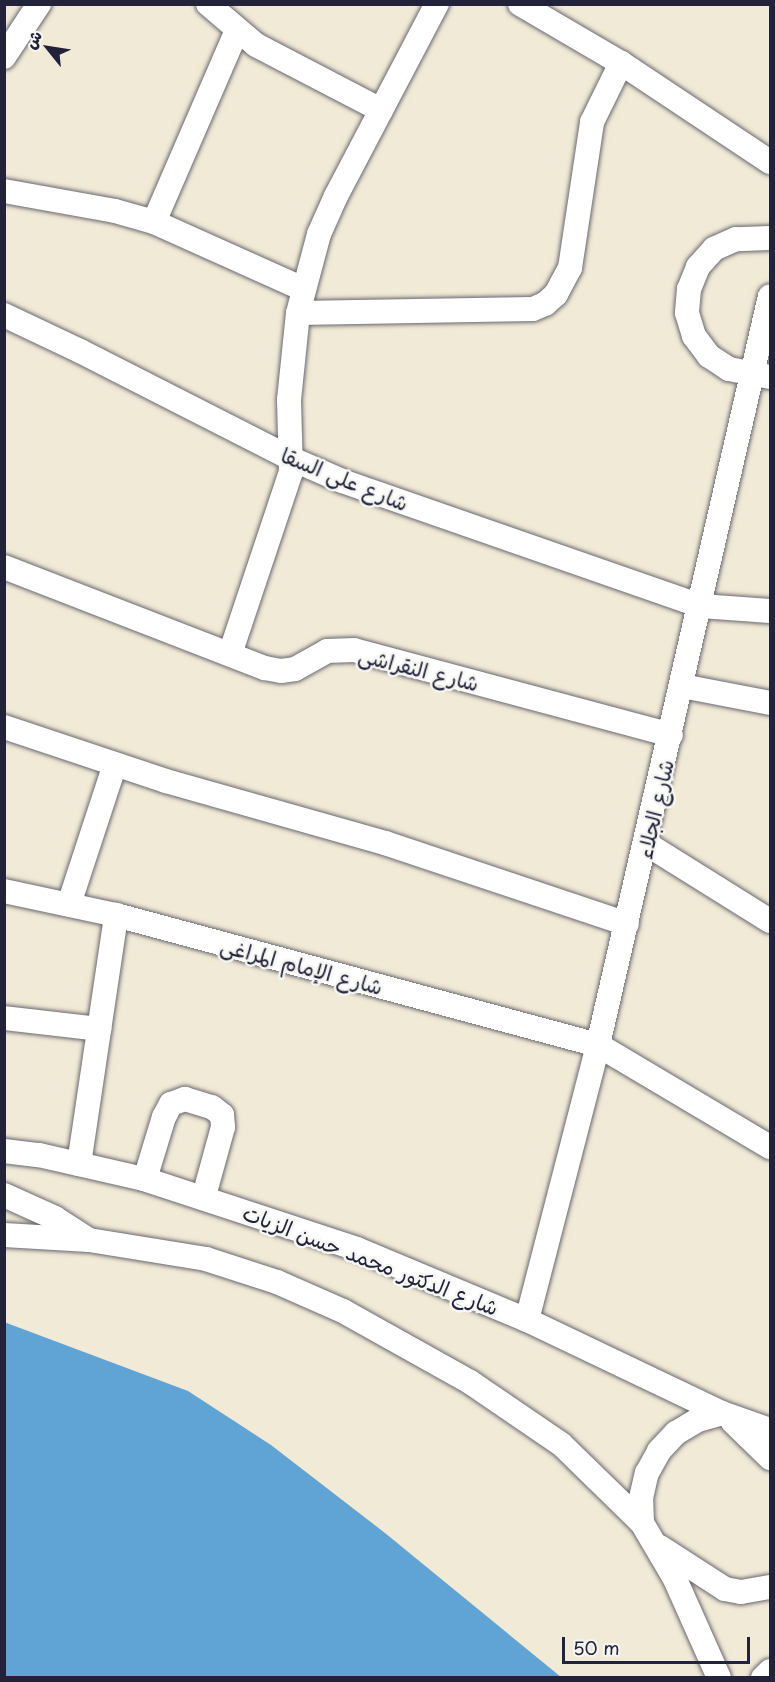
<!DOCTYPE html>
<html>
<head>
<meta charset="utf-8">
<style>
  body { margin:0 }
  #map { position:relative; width:775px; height:1682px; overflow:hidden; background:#f1ead6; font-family:"Playpen Sans","Playpen Sans Arabic",sans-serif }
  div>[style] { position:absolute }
  .water>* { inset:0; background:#60a4d5 }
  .roads { filter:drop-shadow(0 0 2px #6a6871) drop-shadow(0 0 2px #6a6871) }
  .minor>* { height:24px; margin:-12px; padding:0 12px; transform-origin:12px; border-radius:12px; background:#fff }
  span { translate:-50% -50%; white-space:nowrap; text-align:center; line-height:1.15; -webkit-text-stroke:5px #f6f6f2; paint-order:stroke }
  .street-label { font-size:21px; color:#22223b }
  .frame { position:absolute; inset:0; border:6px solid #22223b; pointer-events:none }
  .north { position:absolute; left:18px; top:18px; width:60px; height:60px; -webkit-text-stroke:4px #f6f6f2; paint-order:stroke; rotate:300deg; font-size:16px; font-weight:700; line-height:24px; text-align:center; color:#22223b }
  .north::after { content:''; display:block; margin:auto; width:21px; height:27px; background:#22223b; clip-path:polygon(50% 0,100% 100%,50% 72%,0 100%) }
  .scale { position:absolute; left:562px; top:1637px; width:188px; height:27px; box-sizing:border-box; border:3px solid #22223b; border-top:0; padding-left:8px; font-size:18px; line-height:21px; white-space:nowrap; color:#22223b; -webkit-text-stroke:4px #f6f6f2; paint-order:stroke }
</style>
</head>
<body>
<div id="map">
  <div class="water">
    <div style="clip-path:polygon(4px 1322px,188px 1391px,271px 1445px,385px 1533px,561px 1677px,5px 1677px)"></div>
  </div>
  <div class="roads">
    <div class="minor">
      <div style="left:208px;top:4px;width:63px;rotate:40.5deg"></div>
      <div style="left:256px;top:45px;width:141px;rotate:27.5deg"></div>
      <div style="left:520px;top:4px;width:117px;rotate:30.3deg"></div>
      <div style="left:621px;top:63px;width:179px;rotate:33.6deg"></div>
      <div style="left:4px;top:57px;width:64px;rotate:-56.6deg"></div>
      <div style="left:4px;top:191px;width:113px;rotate:10.2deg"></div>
      <div style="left:115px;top:211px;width:41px;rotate:15.8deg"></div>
      <div style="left:154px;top:222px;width:163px;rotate:24.2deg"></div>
      <div style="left:154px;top:222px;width:209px;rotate:-66.6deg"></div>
      <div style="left:770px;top:238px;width:34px;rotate:178deg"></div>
      <div style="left:736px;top:239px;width:24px;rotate:156deg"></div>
      <div style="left:714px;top:249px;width:24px;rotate:132deg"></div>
      <div style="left:698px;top:267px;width:24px;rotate:112deg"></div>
      <div style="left:689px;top:289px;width:24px;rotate:95deg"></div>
      <div style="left:687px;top:313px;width:24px;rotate:73deg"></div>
      <div style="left:694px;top:336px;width:25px;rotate:53deg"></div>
      <div style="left:709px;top:356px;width:24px;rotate:33deg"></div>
      <div style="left:729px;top:369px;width:42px;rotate:11deg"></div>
      <div style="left:298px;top:313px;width:235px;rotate:-1deg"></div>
      <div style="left:533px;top:309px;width:13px;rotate:-23deg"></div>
      <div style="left:545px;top:304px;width:15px;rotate:-42deg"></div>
      <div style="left:556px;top:294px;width:30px;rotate:-62deg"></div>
      <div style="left:570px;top:268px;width:148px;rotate:-81.4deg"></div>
      <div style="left:592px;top:122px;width:66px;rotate:-63.8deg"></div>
      <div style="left:4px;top:315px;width:84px;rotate:25.3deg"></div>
      <div style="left:80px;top:351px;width:238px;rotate:27deg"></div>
      <div style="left:292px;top:459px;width:55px;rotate:23.7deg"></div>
      <div style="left:342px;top:481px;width:380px;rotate:19.2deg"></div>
      <div style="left:701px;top:606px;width:69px;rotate:4.1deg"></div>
      <div style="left:4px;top:567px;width:280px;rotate:21.2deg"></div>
      <div style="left:265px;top:668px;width:16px;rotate:11deg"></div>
      <div style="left:281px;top:671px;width:14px;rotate:-8deg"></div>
      <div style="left:295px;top:669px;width:37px;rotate:-29deg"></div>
      <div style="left:327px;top:651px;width:27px;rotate:-2deg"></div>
      <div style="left:354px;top:650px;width:328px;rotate:15deg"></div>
      <div style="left:230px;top:654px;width:192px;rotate:-71.5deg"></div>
      <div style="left:291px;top:472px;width:72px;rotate:-91.6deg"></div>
      <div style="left:289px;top:400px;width:87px;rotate:-84.1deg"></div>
      <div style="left:298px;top:313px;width:82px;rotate:-75.1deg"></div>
      <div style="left:319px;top:234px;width:42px;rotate:-65.9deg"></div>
      <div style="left:336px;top:196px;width:217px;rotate:-62.3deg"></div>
      <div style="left:682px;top:686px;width:90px;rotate:10.9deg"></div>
      <div style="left:4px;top:727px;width:171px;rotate:18.4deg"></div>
      <div style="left:166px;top:781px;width:228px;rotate:15.8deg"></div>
      <div style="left:385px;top:843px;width:255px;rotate:18.5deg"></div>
      <div style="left:645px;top:843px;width:147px;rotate:32deg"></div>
      <div style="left:4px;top:891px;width:115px;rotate:12.1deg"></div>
      <div style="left:116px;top:915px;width:499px;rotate:15.1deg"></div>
      <div style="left:598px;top:1045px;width:200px;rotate:30.7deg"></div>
      <div style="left:69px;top:904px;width:147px;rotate:-71.8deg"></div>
      <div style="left:4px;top:1018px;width:96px;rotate:6.6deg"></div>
      <div style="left:4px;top:1151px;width:35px;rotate:7deg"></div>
      <div style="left:39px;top:1155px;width:108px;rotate:12.9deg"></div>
      <div style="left:144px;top:1179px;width:224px;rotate:18.2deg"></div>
      <div style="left:357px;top:1249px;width:184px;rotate:22.7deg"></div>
      <div style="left:527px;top:1320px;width:216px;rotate:25.5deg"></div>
      <div style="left:722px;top:1413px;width:51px;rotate:19.5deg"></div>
      <div style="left:79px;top:1164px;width:252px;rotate:-81.5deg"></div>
      <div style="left:145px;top:1179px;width:65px;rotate:-73deg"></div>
      <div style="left:164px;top:1117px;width:15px;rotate:-62deg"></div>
      <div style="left:171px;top:1104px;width:15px;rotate:-20deg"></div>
      <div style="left:185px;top:1099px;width:28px;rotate:17deg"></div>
      <div style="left:212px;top:1107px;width:13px;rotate:39deg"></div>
      <div style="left:222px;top:1115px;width:12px;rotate:85deg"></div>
      <div style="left:223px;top:1127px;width:72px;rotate:105.4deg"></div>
      <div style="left:4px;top:1195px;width:56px;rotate:24.3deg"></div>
      <div style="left:55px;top:1218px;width:40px;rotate:32.9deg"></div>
      <div style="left:4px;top:1235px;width:85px;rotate:3.4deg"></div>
      <div style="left:89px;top:1240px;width:119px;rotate:9.2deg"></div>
      <div style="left:206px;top:1259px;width:75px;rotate:17.9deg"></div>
      <div style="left:277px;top:1282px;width:72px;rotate:23.7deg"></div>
      <div style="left:343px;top:1311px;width:145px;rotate:29.2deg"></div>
      <div style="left:470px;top:1382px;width:110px;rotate:34.3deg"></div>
      <div style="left:561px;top:1444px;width:113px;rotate:44.3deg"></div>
      <div style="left:642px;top:1523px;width:65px;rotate:59.5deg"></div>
      <div style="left:675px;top:1579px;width:108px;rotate:66deg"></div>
      <div style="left:527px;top:1320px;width:284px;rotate:-75.5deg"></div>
      <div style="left:598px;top:1045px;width:768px;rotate:-77.07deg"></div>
      <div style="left:733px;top:1422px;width:52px;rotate:44.2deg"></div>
      <div style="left:642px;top:1523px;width:25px;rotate:-92deg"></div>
      <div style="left:641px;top:1498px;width:26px;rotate:-77deg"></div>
      <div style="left:647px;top:1473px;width:25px;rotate:-61deg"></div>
      <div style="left:659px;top:1451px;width:25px;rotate:-47deg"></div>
      <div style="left:676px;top:1433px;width:26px;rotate:-31deg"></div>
      <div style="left:698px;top:1420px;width:25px;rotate:-16deg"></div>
      <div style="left:660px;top:1547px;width:77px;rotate:32.9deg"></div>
      <div style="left:725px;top:1589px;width:16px;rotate:11deg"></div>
      <div style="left:741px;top:1592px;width:29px;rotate:-10deg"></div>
      <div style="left:763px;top:1678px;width:10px;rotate:-45deg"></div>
    </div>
  </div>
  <div class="street-label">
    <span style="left:345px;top:478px;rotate:22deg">شارع على السقا</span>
    <span style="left:419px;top:668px;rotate:14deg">شارع النقراشى</span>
    <span style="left:654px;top:809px;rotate:-77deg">شارع الجلاء</span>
    <span style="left:302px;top:965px;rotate:15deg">شارع الإمام المراغى</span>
    <span style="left:371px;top:1259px;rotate:21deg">شارع الدكتور محمد حسن الزيات</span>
  </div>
  <div class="frame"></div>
  <div class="north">ش</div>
  <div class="scale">50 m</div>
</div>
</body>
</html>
